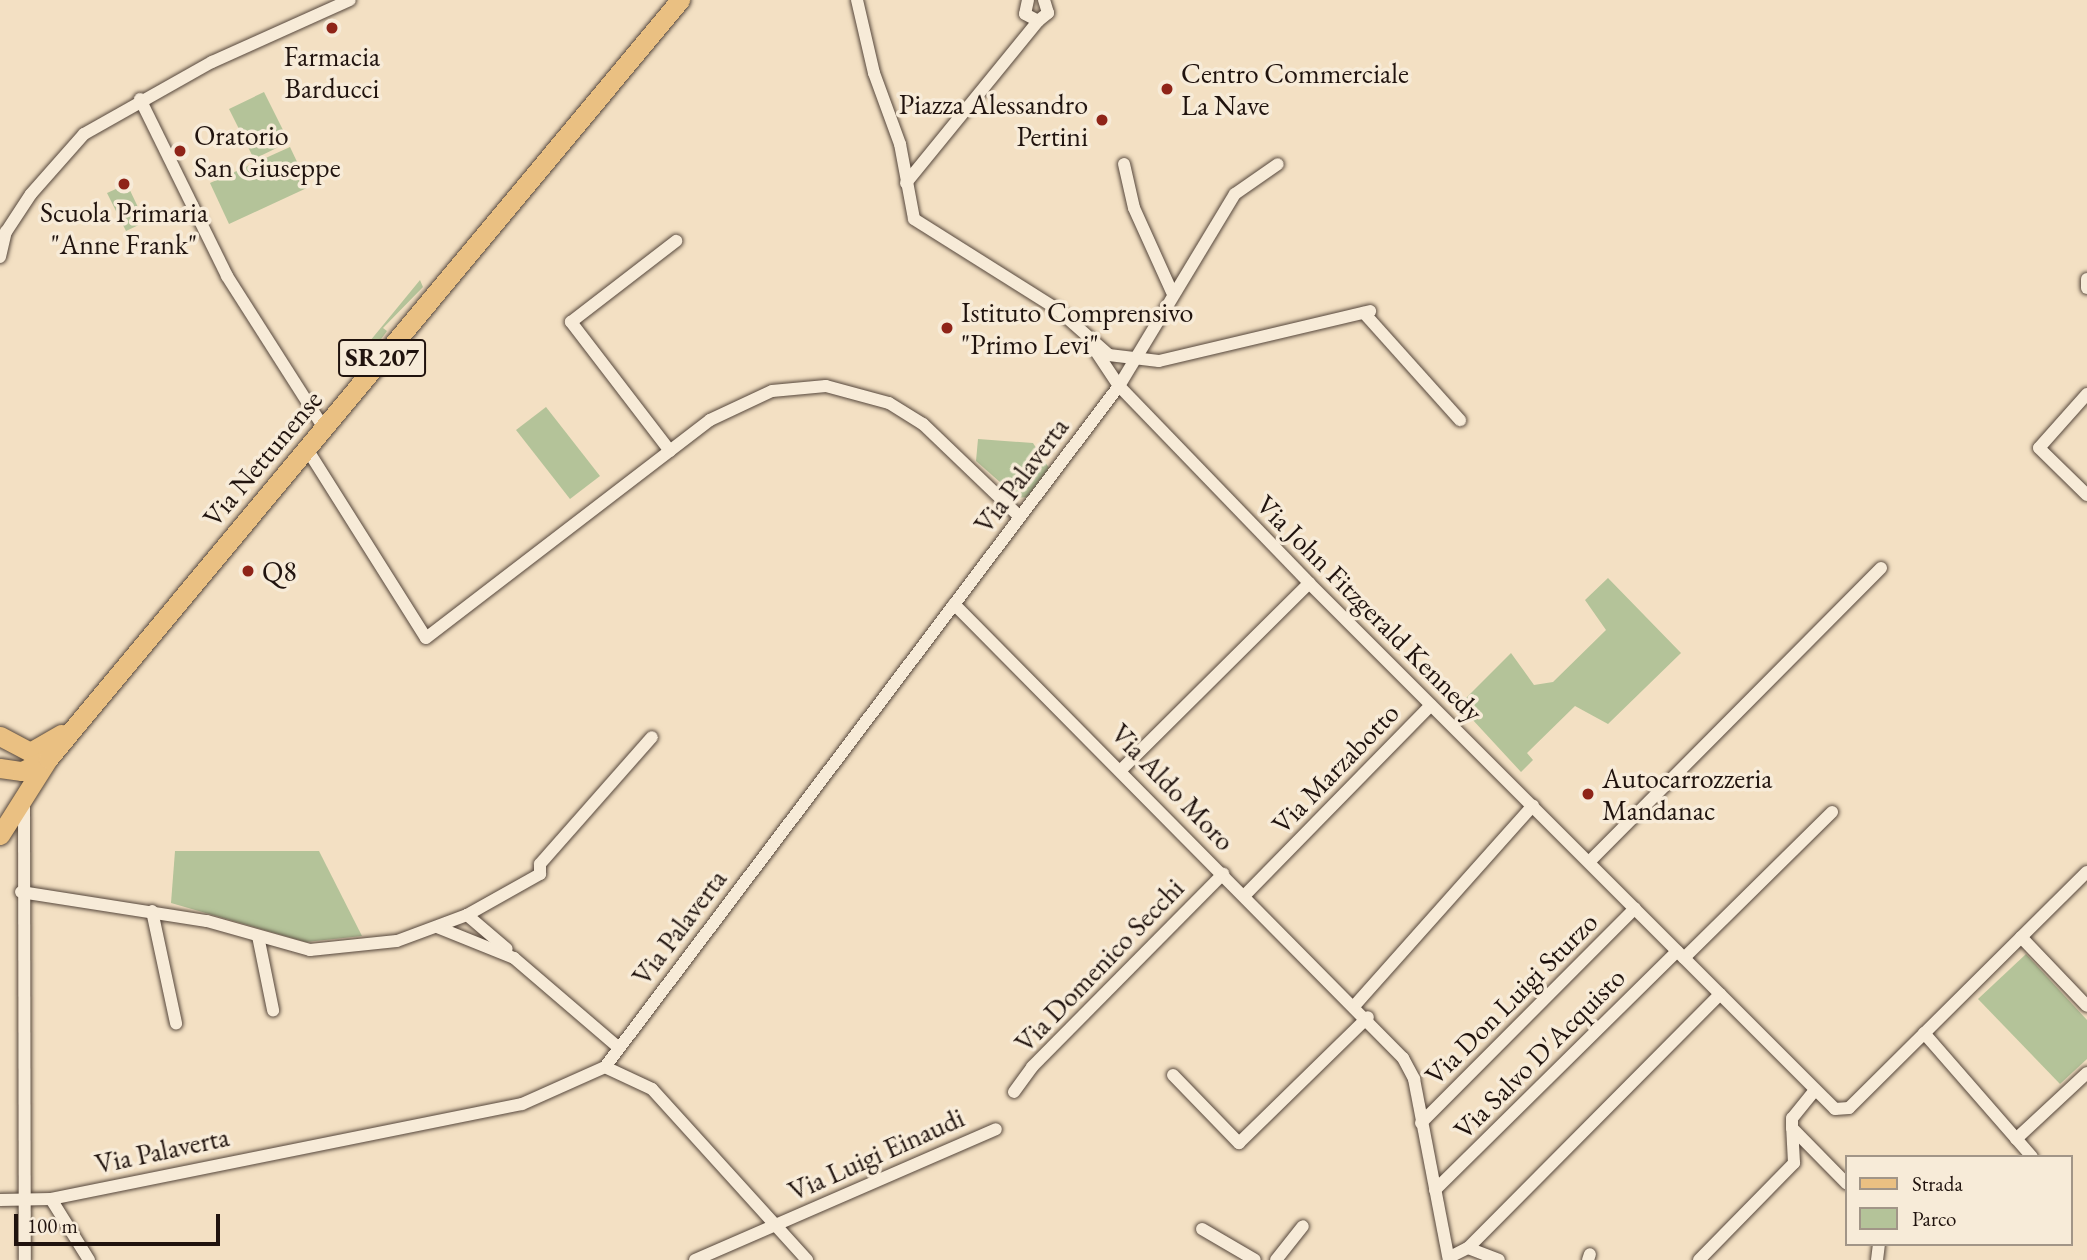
<!DOCTYPE html>
<html>
<head>
<meta charset="utf-8">
<style>
  body { margin:0 }
  #map { position:relative; width:2087px; height:1260px; overflow:hidden; background:#f3e0c3; font-family:"EB Garamond",serif }
  div>[style] { position:absolute }
  .green>* { inset:0; background:#b4c399 }
  .roads { filter:drop-shadow(0 0 2px #55463b) drop-shadow(0 0 2px #55463b) }
  .minor>* { height:12px; margin:-6px; padding:0 6px; transform-origin:6px; border-radius:6px; background:#f7ebd8 }
  .primary>* { height:19px; margin:-9.5px; padding:0 9.5px; transform-origin:9.5px; border-radius:9.5px; background:#eac082 }
  .dots>* { width:19px; height:19px; translate:-50% -50%; box-sizing:border-box; border:4px solid #f7ebd8; border-radius:50% }
  span { translate:-50% -50%; white-space:nowrap; text-align:center; line-height:1.15; -webkit-text-stroke:7px #f7ebd8; paint-order:stroke }
  .shield-label span { padding:2px 5px; background:#f7ebd8; border:2px solid; border-radius:5px; -webkit-text-stroke-width:0 }
  .shield-label { font-size:26px; color:#20130e; font-weight:700 }
  .poi-label { font-size:28px; color:#20130e }
  .left { translate:0 -50%; text-align:left }
  .right { translate:-100% -50%; text-align:right }
  .street-label { font-size:28px; color:#20130e }
  .legend { position:absolute; left:1845px; top:1155px; width:228px; height:91px; box-sizing:border-box; background:#f7ebd8; border:2px solid #a19587; margin:0; padding:9px 12px; list-style:none; font-size:21px; color:#20130e }
  .legend li { display:flex; align-items:center; gap:14px; height:35px }
  .legend b { width:35px; border:2px solid #a19587 }
  .scale { position:absolute; left:14px; top:1214px; width:206px; height:32px; box-sizing:border-box; border:4px solid #20130e; border-top:0; padding-left:9px; font-size:21px; line-height:24px; white-space:nowrap; color:#20130e; -webkit-text-stroke:5px #f7ebd8; paint-order:stroke }
</style>
</head>
<body>
<div id="map">
  <div class="green">
    <div style="clip-path:polygon(264px 92px,289px 142px,254px 159px,229px 109px)"></div>
    <div style="clip-path:polygon(290px 147px,309px 187px,229px 224px,210px 183px)"></div>
    <div style="clip-path:polygon(127px 184px,145px 222px,126px 231px,107px 193px)"></div>
    <div style="clip-path:polygon(420px 280px,423px 287px,383px 328px,387px 331px,376px 346px,370px 341px)"></div>
    <div style="clip-path:polygon(546px 407px,600px 476px,570px 499px,516px 430px)"></div>
    <div style="clip-path:polygon(978px 439px,1033px 443px,1049px 468px,1027px 497px,1018px 498px,976px 461px)"></div>
    <div style="clip-path:polygon(1608px 578px,1681px 653px,1608px 724px,1575px 706px,1527px 753px,1533px 760px,1521px 772px,1459px 705px,1511px 653px,1534px 685px,1553px 682px,1606px 630px,1585px 600px)"></div>
    <div style="clip-path:polygon(175px 851px,319px 851px,362px 936px,306px 942px,171px 903px)"></div>
    <div style="clip-path:polygon(2026px 954px,2087px 1020px,2087px 1059px,2060px 1084px,1978px 999px)"></div>
  </div>
  <div class="roads">
    <div class="minor">
      <div style="left:857px;top:0;width:75px;rotate:76.9deg"></div>
      <div style="left:874px;top:73px;width:76px;rotate:69.9deg"></div>
      <div style="left:900px;top:144px;width:76px;rotate:79.4deg"></div>
      <div style="left:914px;top:219px;width:169px;rotate:32.2deg"></div>
      <div style="left:1057px;top:309px;width:69px;rotate:41.5deg"></div>
      <div style="left:1109px;top:355px;width:50px;rotate:6.8deg"></div>
      <div style="left:1159px;top:361px;width:217px;rotate:-13.3deg"></div>
      <div style="left:1028px;top:0;width:14px;rotate:102deg"></div>
      <div style="left:1025px;top:14px;width:15px;rotate:28deg"></div>
      <div style="left:1038px;top:21px;width:13px;rotate:-39deg"></div>
      <div style="left:1048px;top:13px;width:14px;rotate:-107deg"></div>
      <div style="left:140px;top:99px;width:197px;rotate:63.8deg"></div>
      <div style="left:227px;top:276px;width:180px;rotate:57.5deg"></div>
      <div style="left:1124px;top:164px;width:45px;rotate:77.2deg"></div>
      <div style="left:1134px;top:208px;width:92px;rotate:65.7deg"></div>
      <div style="left:906px;top:183px;width:209px;rotate:-50.8deg"></div>
      <div style="left:0;top:257px;width:26px;rotate:-77deg"></div>
      <div style="left:6px;top:232px;width:45px;rotate:-56.7deg"></div>
      <div style="left:31px;top:194px;width:80px;rotate:-48.5deg"></div>
      <div style="left:84px;top:134px;width:147px;rotate:-29.4deg"></div>
      <div style="left:212px;top:62px;width:151px;rotate:-24.2deg"></div>
      <div style="left:2087px;top:279px;width:9px;rotate:90deg"></div>
      <div style="left:1364px;top:313px;width:144px;rotate:48.1deg"></div>
      <div style="left:1091px;top:344px;width:50px;rotate:56.3deg"></div>
      <div style="left:1119px;top:386px;width:274px;rotate:46deg"></div>
      <div style="left:1309px;top:583px;width:744px;rotate:45deg"></div>
      <div style="left:1835px;top:1109px;width:14px;rotate:-4deg"></div>
      <div style="left:1849px;top:1108px;width:335px;rotate:-44.8deg"></div>
      <div style="left:2087px;top:394px;width:72px;rotate:131.6deg"></div>
      <div style="left:2039px;top:448px;width:67px;rotate:44.4deg"></div>
      <div style="left:307px;top:449px;width:223px;rotate:57.8deg"></div>
      <div style="left:426px;top:638px;width:358px;rotate:-37.5deg"></div>
      <div style="left:710px;top:420px;width:68px;rotate:-25.1deg"></div>
      <div style="left:772px;top:391px;width:54px;rotate:-5.3deg"></div>
      <div style="left:826px;top:386px;width:65px;rotate:15.1deg"></div>
      <div style="left:889px;top:403px;width:40px;rotate:32deg"></div>
      <div style="left:923px;top:424px;width:134px;rotate:43.8deg"></div>
      <div style="left:670px;top:451px;width:163px;rotate:-127.5deg"></div>
      <div style="left:571px;top:322px;width:133px;rotate:-37.6deg"></div>
      <div style="left:954px;top:604px;width:639px;rotate:45.32deg"></div>
      <div style="left:1403px;top:1058px;width:24px;rotate:62deg"></div>
      <div style="left:1414px;top:1079px;width:184px;rotate:79.1deg"></div>
      <div style="left:1122px;top:769px;width:264px;rotate:-44.8deg"></div>
      <div style="left:24px;top:798px;width:462px;rotate:89.9deg"></div>
      <div style="left:1590px;top:861px;width:413px;rotate:-45.2deg"></div>
      <div style="left:21px;top:892px;width:188px;rotate:8.9deg"></div>
      <div style="left:207px;top:921px;width:107px;rotate:15.7deg"></div>
      <div style="left:310px;top:950px;width:87px;rotate:-5.9deg"></div>
      <div style="left:397px;top:941px;width:75px;rotate:-20.4deg"></div>
      <div style="left:467px;top:915px;width:84px;rotate:-29.3deg"></div>
      <div style="left:540px;top:874px;width:10px;rotate:-90deg"></div>
      <div style="left:540px;top:864px;width:169px;rotate:-48.6deg"></div>
      <div style="left:1244px;top:896px;width:267px;rotate:-45.6deg"></div>
      <div style="left:152px;top:911px;width:115px;rotate:77.9deg"></div>
      <div style="left:467px;top:915px;width:52px;rotate:40.4deg"></div>
      <div style="left:437px;top:927px;width:83px;rotate:21.9deg"></div>
      <div style="left:514px;top:958px;width:138px;rotate:40.6deg"></div>
      <div style="left:258px;top:936px;width:76px;rotate:78.5deg"></div>
      <div style="left:2021px;top:937px;width:95px;rotate:46.3deg"></div>
      <div style="left:1684px;top:958px;width:208px;rotate:-44.6deg"></div>
      <div style="left:1356px;top:1004px;width:266px;rotate:-48.3deg"></div>
      <div style="left:1924px;top:1033px;width:164px;rotate:48.9deg"></div>
      <div style="left:605px;top:1067px;width:52px;rotate:25.1deg"></div>
      <div style="left:652px;top:1089px;width:231px;rotate:47.8deg"></div>
      <div style="left:1173px;top:1075px;width:95px;rotate:45.9deg"></div>
      <div style="left:1239px;top:1143px;width:180px;rotate:-44.3deg"></div>
      <div style="left:1815px;top:1090px;width:36px;rotate:129deg"></div>
      <div style="left:1792px;top:1118px;width:10px;rotate:90deg"></div>
      <div style="left:1792px;top:1128px;width:78px;rotate:45.5deg"></div>
      <div style="left:1014px;top:1092px;width:31px;rotate:-54deg"></div>
      <div style="left:1032px;top:1067px;width:272px;rotate:-45.3deg"></div>
      <div style="left:1421px;top:1123px;width:303px;rotate:-45.1deg"></div>
      <div style="left:2016px;top:1139px;width:97px;rotate:-42.9deg"></div>
      <div style="left:1435px;top:1190px;width:340px;rotate:-44.6deg"></div>
      <div style="left:51px;top:1199px;width:72px;rotate:58.1deg"></div>
      <div style="left:0;top:1200px;width:51px;rotate:-1.1deg"></div>
      <div style="left:51px;top:1199px;width:480px;rotate:-11.4deg"></div>
      <div style="left:522px;top:1104px;width:91px;rotate:-24deg"></div>
      <div style="left:605px;top:1067px;width:853px;rotate:-52.96deg"></div>
      <div style="left:1119px;top:386px;width:224px;rotate:-58.9deg"></div>
      <div style="left:1235px;top:194px;width:52px;rotate:-34.9deg"></div>
      <div style="left:1202px;top:1229px;width:61px;rotate:30.3deg"></div>
      <div style="left:1468px;top:1248px;width:358px;rotate:-45.2deg"></div>
      <div style="left:1450px;top:1257px;width:20px;rotate:-27deg"></div>
      <div style="left:1468px;top:1248px;width:33px;rotate:21deg"></div>
      <div style="left:695px;top:1260px;width:328px;rotate:-23.5deg"></div>
      <div style="left:1276px;top:1260px;width:43px;rotate:-51.5deg"></div>
      <div style="left:1588px;top:1260px;width:6px;rotate:-72deg"></div>
      <div style="left:1699px;top:1260px;width:136px;rotate:-45.6deg"></div>
      <div style="left:1794px;top:1163px;width:35px;rotate:-93deg"></div>
      <div style="left:1877px;top:1260px;width:16px;rotate:-83deg"></div>
    </div>
    <div class="primary">
      <div style="left:0;top:736px;width:34px;rotate:28deg"></div>
      <div style="left:30px;top:752px;width:36px;rotate:-30deg"></div>
      <div style="left:0;top:768px;width:22px;rotate:8deg"></div>
      <div style="left:22px;top:771px;width:25px;rotate:-26deg"></div>
      <div style="left:0;top:835px;width:90px;rotate:-57.7deg"></div>
      <div style="left:48px;top:759px;width:988px;rotate:-50.22deg"></div>
    </div>
  </div>
  <div class="dots">
    <div style="left:332px;top:28px;background:#8f2418"></div>
    <div style="left:1167px;top:89px;background:#8f2418"></div>
    <div style="left:1102px;top:120px;background:#8f2418"></div>
    <div style="left:180px;top:151px;background:#8f2418"></div>
    <div style="left:124px;top:184px;background:#8f2418"></div>
    <div style="left:947px;top:328px;background:#8f2418"></div>
    <div style="left:248px;top:571px;background:#8f2418"></div>
    <div style="left:1588px;top:794px;background:#8f2418"></div>
  </div>
  <div class="shield-label">
    <span style="left:382px;top:358px">SR207</span>
  </div>
  <div class="poi-label">
    <span style="left:332px;top:72px">Farmacia<br>Barducci</span>
    <span class="left" style="left:1181px;top:89px">Centro Commerciale<br>La Nave</span>
    <span class="right" style="left:1088px;top:120px">Piazza Alessandro<br>Pertini</span>
    <span class="left" style="left:194px;top:151px">Oratorio<br>San Giuseppe</span>
    <span style="left:124px;top:228px">Scuola Primaria<br>"Anne Frank"</span>
    <span class="left" style="left:961px;top:328px">Istituto Comprensivo<br>"Primo Levi"</span>
    <span class="left" style="left:262px;top:571px">Q8</span>
    <span class="left" style="left:1602px;top:794px">Autocarrozzeria<br>Mandanac</span>
  </div>
  <div class="street-label">
    <span style="left:262px;top:458px;rotate:-50deg">Via Nettunense</span>
    <span style="left:1021px;top:475px;rotate:-53deg">Via Palaverta</span>
    <span style="left:1370px;top:608px;rotate:45deg">Via John Fitzgerald Kennedy</span>
    <span style="left:1335px;top:768px;rotate:-46deg">Via Marzabotto</span>
    <span style="left:1173px;top:787px;rotate:46deg">Via Aldo Moro</span>
    <span style="left:679px;top:927px;rotate:-53deg">Via Palaverta</span>
    <span style="left:1099px;top:965px;rotate:-46deg">Via Domenico Secchi</span>
    <span style="left:1511px;top:998px;rotate:-45deg">Via Don Luigi Sturzo</span>
    <span style="left:1539px;top:1053px;rotate:-45deg">Via Salvo D'Acquisto</span>
    <span style="left:162px;top:1150px;rotate:-12deg">Via Palaverta</span>
    <span style="left:876px;top:1154px;rotate:-24deg">Via Luigi Einaudi</span>
  </div>
  <ul class="legend">
  <li><b style="height:9px;background:#eac082"></b>Strada</li>
  <li><b style="height:19px;background:#b4c399"></b>Parco</li>
  </ul>
  <div class="scale">100 m</div>
</div>
</body>
</html>
